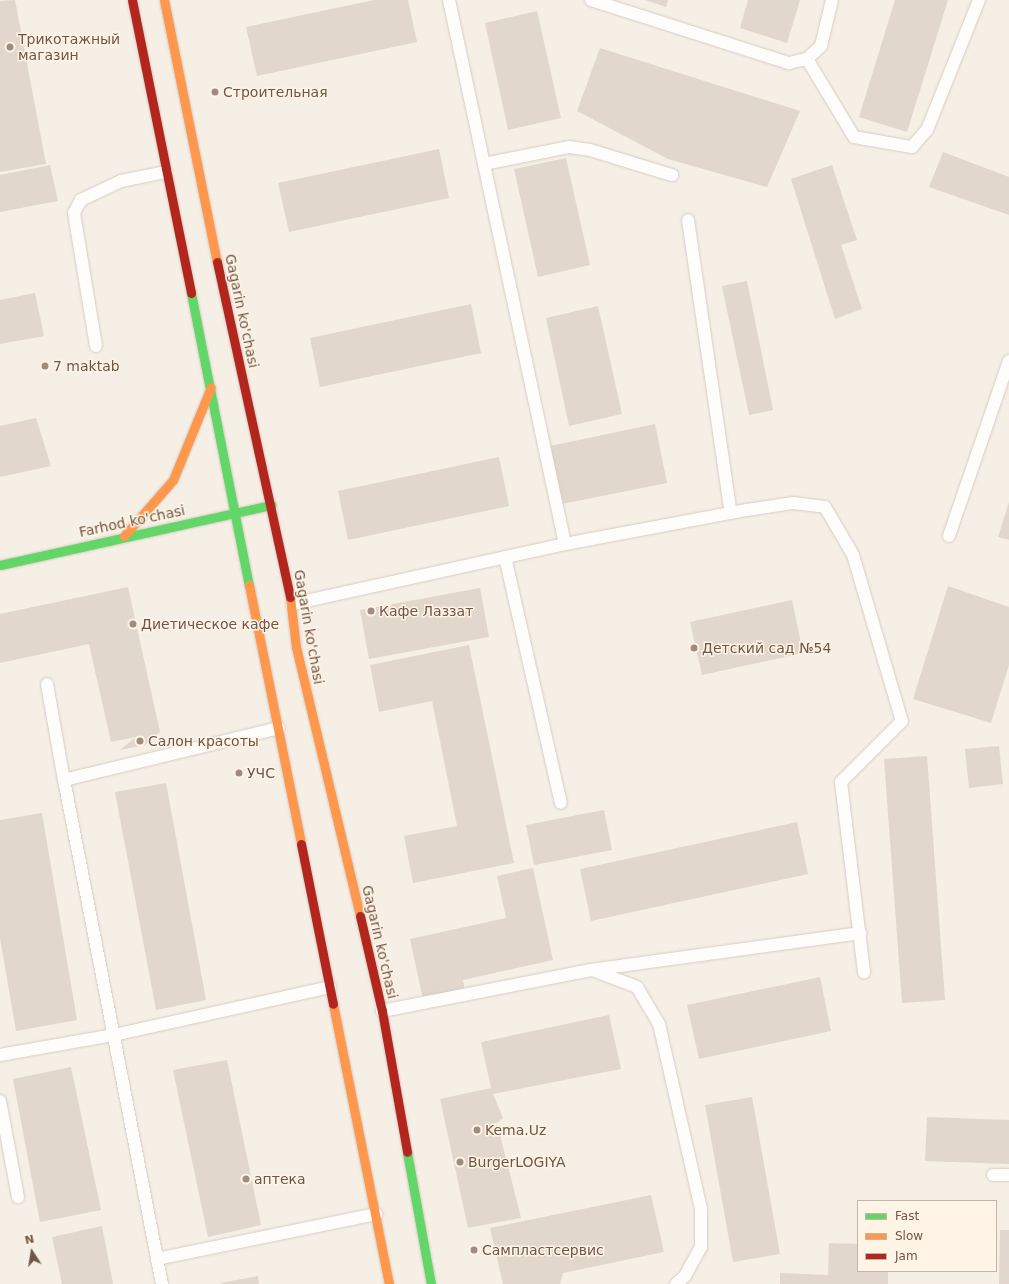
<!DOCTYPE html>
<html>
<head>
<meta charset="utf-8">
<style>
  body { margin:0 }
  #map { position:relative; width:1009px; height:1284px; overflow:hidden; background:#f5efe5; font-family:"DejaVu Sans",sans-serif }
  div>[style] { position:absolute }
  .building>* { inset:0; background:#e1d7cd }
  .roads { filter:drop-shadow(0 0 1px #d6ccc4) drop-shadow(0 0 1px #d6ccc4) }
  .lane>* { height:12px; margin:-6px; padding:0 6px; transform-origin:6px; border-radius:6px; background:#fefdfb }
  .fast>* { height:9px; margin:-4.5px; padding:0 4.5px; transform-origin:4.5px; border-radius:4.5px; background:#63d668 }
  .slow>* { height:9px; margin:-4.5px; padding:0 4.5px; transform-origin:4.5px; border-radius:4.5px; background:#ff974d }
  .jam>* { height:9px; margin:-4.5px; padding:0 4.5px; transform-origin:4.5px; border-radius:4.5px; background:#b3261e }
  .dots>* { width:11px; height:11px; translate:-50% -50%; box-sizing:border-box; border:2px solid #fff4e5; border-radius:50% }
  span { translate:-50% -50%; white-space:nowrap; text-align:center; line-height:1.15; -webkit-text-stroke:3px #fff4e5; paint-order:stroke }
  .poi-label { font-size:14px; color:#715548 }
  .left { translate:0 -50%; text-align:left }
  .street-label { font-size:14px; color:#715548 }
  .legend { position:absolute; left:857px; top:1200px; width:140px; height:72px; box-sizing:border-box; background:#fff4e5; border:1px solid #c6b4a6; margin:0; padding:5px 7px; list-style:none; font-size:12px; color:#715548 }
  .legend li { display:flex; align-items:center; gap:8px; height:20px }
  .legend b { width:20px; border:1px solid #c6b4a6 }
  .north { position:absolute; left:12px; top:1232px; width:40px; height:40px; -webkit-text-stroke:3px #fff4e5; paint-order:stroke; rotate:348deg; font-size:11px; font-weight:700; line-height:16px; text-align:center; color:#715548 }
  .north::after { content:''; display:block; margin:auto; width:14px; height:18px; background:#715548; clip-path:polygon(50% 0,100% 100%,50% 72%,0 100%) }
</style>
</head>
<body>
<div id="map">
  <div class="building">
    <div style="clip-path:polygon(15px 0,46px 164px,0 172px,0 1px)"></div>
    <div style="clip-path:polygon(374px 0,408px 0,417px 42px,257px 76px,246px 27px)"></div>
    <div style="clip-path:polygon(645px 0,668px 0,666px 7px)"></div>
    <div style="clip-path:polygon(748px 0,800px 0,787px 43px,740px 28px)"></div>
    <div style="clip-path:polygon(895px 0,948px 0,907px 132px,859px 117px)"></div>
    <div style="clip-path:polygon(537px 11px,561px 118px,508px 130px,485px 23px)"></div>
    <div style="clip-path:polygon(600px 48px,800px 111px,767px 187px,668px 159px,577px 111px)"></div>
    <div style="clip-path:polygon(439px 149px,449px 198px,289px 232px,278px 183px)"></div>
    <div style="clip-path:polygon(943px 152px,1009px 177px,1009px 215px,929px 187px)"></div>
    <div style="clip-path:polygon(566px 158px,590px 265px,538px 277px,514px 169px)"></div>
    <div style="clip-path:polygon(50px 165px,58px 201px,0 212px,0 175px)"></div>
    <div style="clip-path:polygon(832px 165px,857px 240px,841px 245px,862px 309px,835px 319px,791px 179px)"></div>
    <div style="clip-path:polygon(747px 281px,773px 410px,749px 415px,722px 286px)"></div>
    <div style="clip-path:polygon(35px 293px,44px 336px,0 344px,0 300px)"></div>
    <div style="clip-path:polygon(471px 304px,481px 353px,320px 387px,310px 338px)"></div>
    <div style="clip-path:polygon(598px 306px,622px 414px,569px 426px,546px 318px)"></div>
    <div style="clip-path:polygon(36px 418px,51px 466px,0 477px,0 426px)"></div>
    <div style="clip-path:polygon(655px 424px,667px 483px,562px 504px,550px 446px)"></div>
    <div style="clip-path:polygon(499px 457px,509px 506px,348px 540px,338px 491px)"></div>
    <div style="clip-path:polygon(1009px 502px,1009px 540px,998px 537px)"></div>
    <div style="clip-path:polygon(948px 586px,1009px 607px,1009px 665px,991px 723px,913px 699px)"></div>
    <div style="clip-path:polygon(128px 587px,160px 732px,145px 745px,120px 750px,136px 737px,111px 742px,89px 644px,0 663px,0 614px)"></div>
    <div style="clip-path:polygon(480px 588px,489px 637px,369px 659px,360px 610px)"></div>
    <div style="clip-path:polygon(792px 600px,803px 653px,702px 675px,690px 622px)"></div>
    <div style="clip-path:polygon(469px 645px,514px 863px,413px 883px,404px 836px,457px 826px,432px 701px,379px 712px,370px 665px)"></div>
    <div style="clip-path:polygon(999px 746px,1003px 784px,969px 788px,965px 749px)"></div>
    <div style="clip-path:polygon(927px 756px,945px 1000px,902px 1003px,884px 759px)"></div>
    <div style="clip-path:polygon(166px 783px,206px 1000px,156px 1010px,115px 792px)"></div>
    <div style="clip-path:polygon(604px 810px,612px 850px,534px 865px,526px 825px)"></div>
    <div style="clip-path:polygon(42px 813px,77px 1020px,16px 1031px,0 938px,0 820px)"></div>
    <div style="clip-path:polygon(797px 822px,808px 874px,591px 921px,580px 869px)"></div>
    <div style="clip-path:polygon(533px 868px,553px 960px,463px 980px,465px 991px,423px 1000px,410px 939px,506px 918px,497px 876px)"></div>
    <div style="clip-path:polygon(820px 977px,831px 1031px,699px 1059px,687px 1005px)"></div>
    <div style="clip-path:polygon(609px 1015px,621px 1069px,493px 1094px,503px 1118px,497px 1123px,521px 1218px,468px 1228px,440px 1099px,491px 1088px,481px 1042px)"></div>
    <div style="clip-path:polygon(227px 1060px,261px 1225px,208px 1237px,173px 1070px)"></div>
    <div style="clip-path:polygon(71px 1067px,101px 1210px,40px 1222px,13px 1079px)"></div>
    <div style="clip-path:polygon(752px 1097px,780px 1254px,733px 1262px,705px 1105px)"></div>
    <div style="clip-path:polygon(927px 1117px,1009px 1120px,1009px 1164px,925px 1161px)"></div>
    <div style="clip-path:polygon(651px 1195px,664px 1252px,563px 1273px,560px 1284px,503px 1284px,490px 1228px)"></div>
    <div style="clip-path:polygon(102px 1226px,113px 1284px,62px 1284px,52px 1237px)"></div>
    <div style="clip-path:polygon(1000px 1230px,1009px 1230px,1009px 1284px,999px 1284px)"></div>
    <div style="clip-path:polygon(829px 1243px,858px 1244px,858px 1271px,888px 1271px,888px 1284px,780px 1284px,780px 1273px,828px 1275px)"></div>
    <div style="clip-path:polygon(258px 1276px,259px 1284px,221px 1284px,221px 1283px)"></div>
  </div>
  <div class="roads">
    <div class="lane">
      <div style="left:449px;top:0;width:556px;rotate:77.96deg"></div>
      <div style="left:591px;top:0;width:208px;rotate:17.7deg"></div>
      <div style="left:789px;top:63px;width:18px;rotate:-13deg"></div>
      <div style="left:807px;top:59px;width:19px;rotate:-43deg"></div>
      <div style="left:821px;top:46px;width:47px;rotate:-76.6deg"></div>
      <div style="left:807px;top:59px;width:91px;rotate:58.9deg"></div>
      <div style="left:854px;top:137px;width:59px;rotate:9.8deg"></div>
      <div style="left:912px;top:147px;width:23px;rotate:-49deg"></div>
      <div style="left:927px;top:130px;width:140px;rotate:-68.2deg"></div>
      <div style="left:484px;top:164px;width:87px;rotate:-11.3deg"></div>
      <div style="left:569px;top:147px;width:21px;rotate:8deg"></div>
      <div style="left:590px;top:150px;width:86px;rotate:17deg"></div>
      <div style="left:688px;top:220px;width:296px;rotate:81.7deg"></div>
      <div style="left:96px;top:346px;width:135px;rotate:-99.4deg"></div>
      <div style="left:74px;top:213px;width:15px;rotate:-62deg"></div>
      <div style="left:81px;top:200px;width:44px;rotate:-25.4deg"></div>
      <div style="left:121px;top:181px;width:46px;rotate:-11.3deg"></div>
      <div style="left:949px;top:536px;width:185px;rotate:-71.1deg"></div>
      <div style="left:505px;top:557px;width:252px;rotate:77.2deg"></div>
      <div style="left:292px;top:604px;width:280px;rotate:-12.4deg"></div>
      <div style="left:565px;top:544px;width:185px;rotate:-10.6deg"></div>
      <div style="left:747px;top:510px;width:47px;rotate:-8.7deg"></div>
      <div style="left:793px;top:503px;width:32px;rotate:7deg"></div>
      <div style="left:825px;top:507px;width:56px;rotate:59.7deg"></div>
      <div style="left:853px;top:555px;width:173px;rotate:73.6deg"></div>
      <div style="left:902px;top:721px;width:86px;rotate:135deg"></div>
      <div style="left:841px;top:782px;width:192px;rotate:83.1deg"></div>
      <div style="left:47px;top:684px;width:97px;rotate:80deg"></div>
      <div style="left:592px;top:970px;width:48px;rotate:20.7deg"></div>
      <div style="left:637px;top:987px;width:43px;rotate:59.3deg"></div>
      <div style="left:659px;top:1024px;width:190px;rotate:77.2deg"></div>
      <div style="left:701px;top:1209px;width:38px;rotate:90deg"></div>
      <div style="left:701px;top:1247px;width:33px;rotate:119deg"></div>
      <div style="left:685px;top:1276px;width:12px;rotate:138deg"></div>
      <div style="left:382px;top:1011px;width:213px;rotate:-11.1deg"></div>
      <div style="left:591px;top:970px;width:272px;rotate:-7.8deg"></div>
      <div style="left:0;top:1055px;width:116px;rotate:-10deg"></div>
      <div style="left:114px;top:1035px;width:221px;rotate:-12.5deg"></div>
      <div style="left:0;top:1101px;width:98px;rotate:79.4deg"></div>
      <div style="left:993px;top:1175px;width:16px"></div>
      <div style="left:157px;top:1259px;width:224px;rotate:-11.6deg"></div>
      <div style="left:162px;top:1284px;width:513px;rotate:-101deg"></div>
      <div style="left:64px;top:780px;width:221px;rotate:-13.6deg"></div>
    </div>
    <div class="fast">
      <div style="left:191px;top:293px;width:298px;rotate:78.8deg"></div>
      <div style="left:0;top:565px;width:278px;rotate:-12.5deg"></div>
      <div style="left:407px;top:1152px;width:134px;rotate:79.7deg"></div>
    </div>
    <div class="slow">
      <div style="left:164px;top:0;width:267px;rotate:78.6deg"></div>
      <div style="left:124px;top:536px;width:74px;rotate:-48.8deg"></div>
      <div style="left:173px;top:480px;width:100px;rotate:-67.8deg"></div>
      <div style="left:249px;top:585px;width:264px;rotate:78.6deg"></div>
      <div style="left:290px;top:597px;width:50px;rotate:83.2deg"></div>
      <div style="left:296px;top:647px;width:277px;rotate:76.6deg"></div>
      <div style="left:333px;top:1004px;width:286px;rotate:78.7deg"></div>
    </div>
    <div class="jam">
      <div style="left:132px;top:0;width:299px;rotate:78.6deg"></div>
      <div style="left:217px;top:262px;width:343px;rotate:77.7deg"></div>
      <div style="left:301px;top:844px;width:163px;rotate:78.7deg"></div>
      <div style="left:360px;top:916px;width:98px;rotate:77deg"></div>
      <div style="left:382px;top:1011px;width:143px;rotate:79.9deg"></div>
    </div>
  </div>
  <div class="dots">
    <div style="left:10px;top:47px;background:#9f8b7f"></div>
    <div style="left:215px;top:92px;background:#9f8b7f"></div>
    <div style="left:45px;top:366px;background:#9f8b7f"></div>
    <div style="left:371px;top:611px;background:#9f8b7f"></div>
    <div style="left:133px;top:624px;background:#9f8b7f"></div>
    <div style="left:694px;top:648px;background:#9f8b7f"></div>
    <div style="left:140px;top:741px;background:#9f8b7f"></div>
    <div style="left:239px;top:773px;background:#9f8b7f"></div>
    <div style="left:477px;top:1130px;background:#9f8b7f"></div>
    <div style="left:460px;top:1162px;background:#9f8b7f"></div>
    <div style="left:246px;top:1179px;background:#9f8b7f"></div>
    <div style="left:474px;top:1250px;background:#9f8b7f"></div>
  </div>
  <div class="poi-label">
    <span class="left" style="left:18px;top:47px">Трикотажный<br>магазин</span>
    <span class="left" style="left:223px;top:92px">Строительная</span>
    <span class="left" style="left:53px;top:366px">7 maktab</span>
    <span class="left" style="left:379px;top:611px">Кафе Лаззат</span>
    <span class="left" style="left:141px;top:624px">Диетическое кафе</span>
    <span class="left" style="left:702px;top:648px">Детский сад №54</span>
    <span class="left" style="left:148px;top:741px">Салон красоты</span>
    <span class="left" style="left:247px;top:773px">УЧС</span>
    <span class="left" style="left:485px;top:1130px">Kema.Uz</span>
    <span class="left" style="left:468px;top:1162px">BurgerLOGIYA</span>
    <span class="left" style="left:254px;top:1179px">аптека</span>
    <span class="left" style="left:482px;top:1250px">Сампластсервис</span>
  </div>
  <div class="street-label">
    <span style="left:242px;top:311px;rotate:78deg">Gagarin ko'chasi</span>
    <span style="left:132px;top:521px;rotate:-12deg">Farhod ko'chasi</span>
    <span style="left:309px;top:627px;rotate:80deg">Gagarin ko'chasi</span>
    <span style="left:380px;top:942px;rotate:77deg">Gagarin ko'chasi</span>
  </div>
  <ul class="legend">
  <li><b style="height:5px;background:#63d668"></b>Fast</li>
  <li><b style="height:5px;background:#ff974d"></b>Slow</li>
  <li><b style="height:5px;background:#b3261e"></b>Jam</li>
  </ul>
  <div class="north">N</div>
</div>
</body>
</html>
